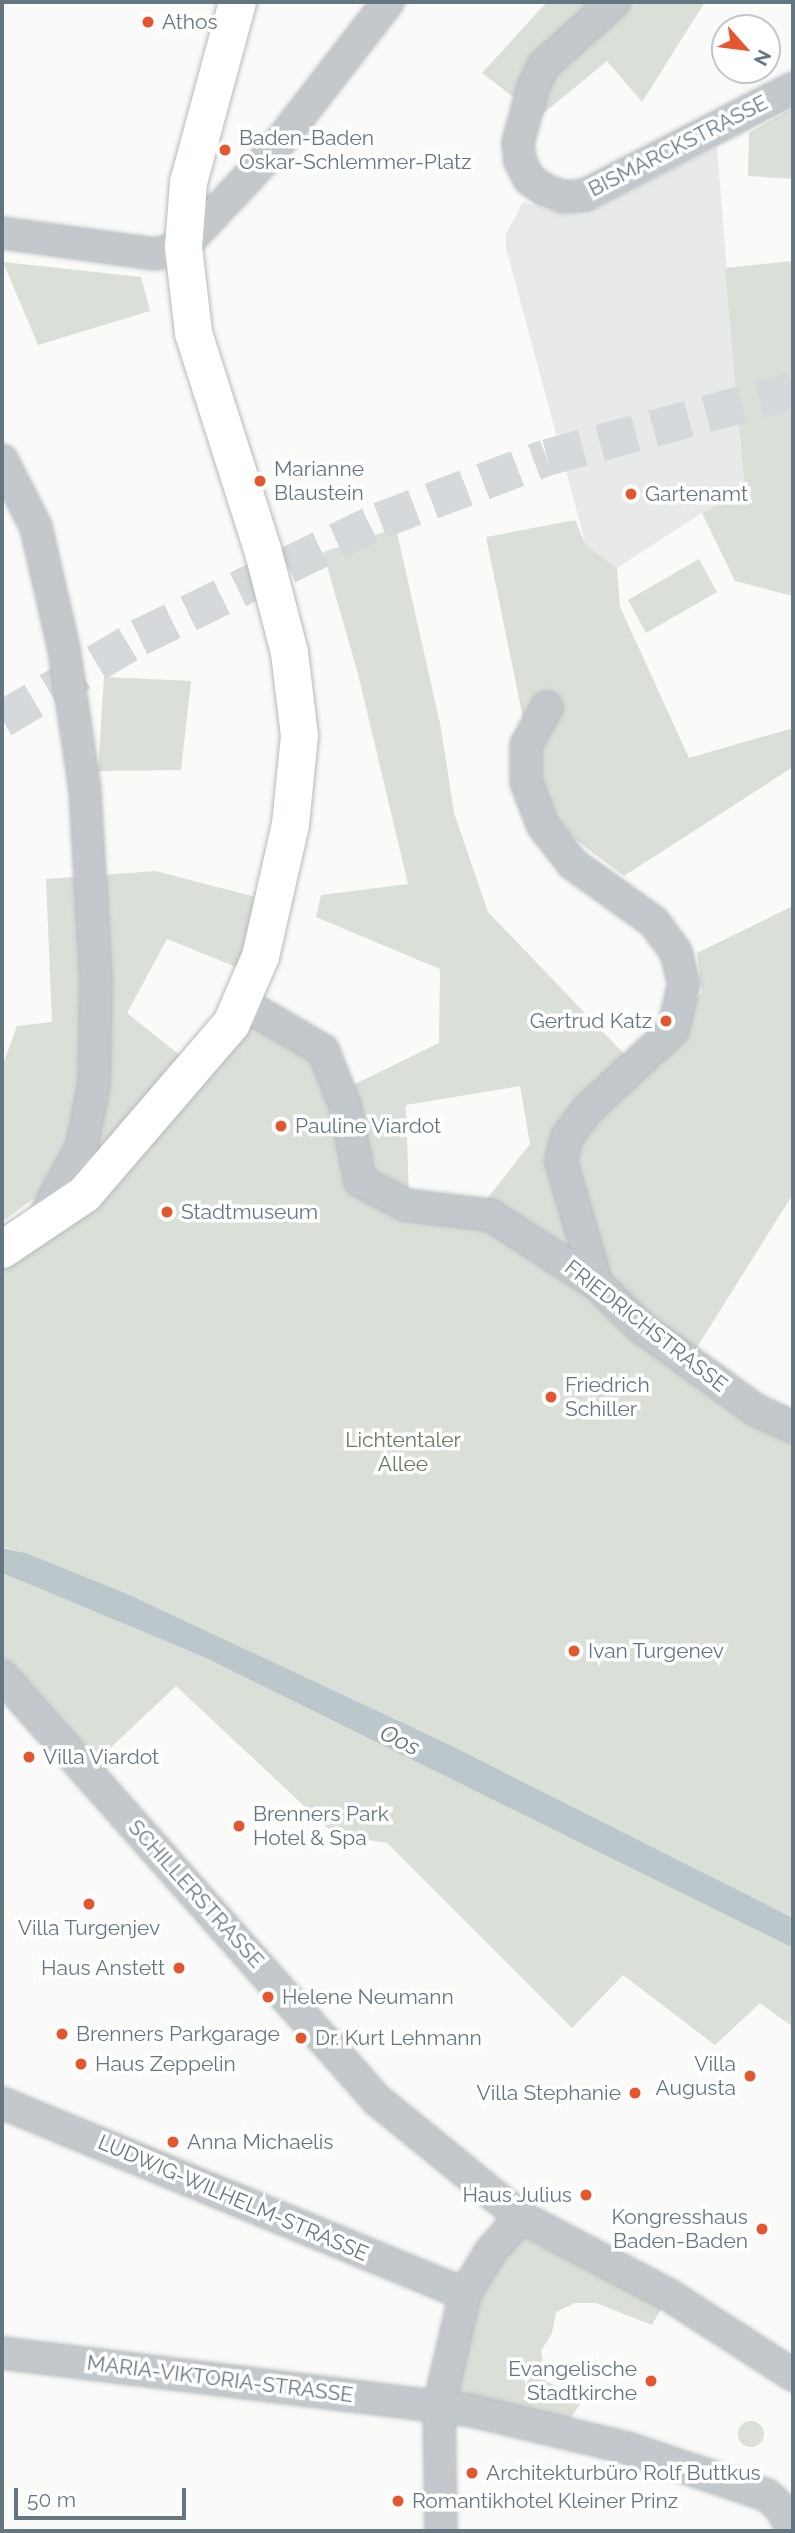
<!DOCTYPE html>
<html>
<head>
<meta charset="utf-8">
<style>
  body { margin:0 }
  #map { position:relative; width:795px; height:2533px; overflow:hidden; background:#fafaf8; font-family:Raleway,sans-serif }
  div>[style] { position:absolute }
  .built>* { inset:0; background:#e8e9e9 }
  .green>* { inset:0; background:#dadfd7 }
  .round { border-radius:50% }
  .water>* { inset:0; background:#bbc7cb }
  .major-tunnel>* { height:37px; margin-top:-18.5px; transform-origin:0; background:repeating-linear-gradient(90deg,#d5d9db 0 37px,transparent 0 55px) }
  .roads { filter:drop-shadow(0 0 2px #b5babe) drop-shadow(0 0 2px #b5babe) }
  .minor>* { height:30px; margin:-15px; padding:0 15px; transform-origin:15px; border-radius:15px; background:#c3c8cc }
  .major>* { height:37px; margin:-18.5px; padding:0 18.5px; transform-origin:18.5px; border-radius:18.5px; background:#fff }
  .dots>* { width:19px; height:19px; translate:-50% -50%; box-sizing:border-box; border:4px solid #fff; border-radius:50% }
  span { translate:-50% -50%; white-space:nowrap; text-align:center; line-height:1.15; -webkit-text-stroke:7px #fff; paint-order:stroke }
  .poi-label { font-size:21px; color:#657683 }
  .left { translate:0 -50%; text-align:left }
  .right { translate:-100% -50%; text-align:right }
  .street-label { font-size:21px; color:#657683 }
  .park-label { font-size:21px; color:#687a64 }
  .water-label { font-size:23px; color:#60757c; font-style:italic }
  .frame { position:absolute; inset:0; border:4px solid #657683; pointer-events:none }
  .north { position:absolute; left:711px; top:14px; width:70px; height:70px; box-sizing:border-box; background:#fff; border:2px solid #c1c8cd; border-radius:50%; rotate:118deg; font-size:19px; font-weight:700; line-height:28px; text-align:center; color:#657683 }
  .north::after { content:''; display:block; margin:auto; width:24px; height:32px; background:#e4572e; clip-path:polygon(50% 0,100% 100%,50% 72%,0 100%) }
  .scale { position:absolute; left:14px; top:2488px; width:172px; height:32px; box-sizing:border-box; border:4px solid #657683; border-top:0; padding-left:9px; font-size:21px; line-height:24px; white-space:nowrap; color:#657683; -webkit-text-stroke:5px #fff; paint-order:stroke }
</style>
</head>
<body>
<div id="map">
  <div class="built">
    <div style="clip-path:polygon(717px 147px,745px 492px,702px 513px,617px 568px,586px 545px,506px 248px,506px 234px,523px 202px,564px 214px,591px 209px)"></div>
  </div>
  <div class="green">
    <div style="clip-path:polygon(547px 2px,705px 2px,642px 102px,607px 61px,539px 117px,482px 73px)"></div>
    <div style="clip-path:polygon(793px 108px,793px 179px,748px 176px,749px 133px)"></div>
    <div style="clip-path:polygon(793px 261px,793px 596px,735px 581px,702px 513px,745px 492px,725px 268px)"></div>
    <div style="clip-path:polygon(3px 262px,141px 277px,150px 311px,38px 345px)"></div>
    <div style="clip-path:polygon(575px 520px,586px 545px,617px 568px,620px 607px,689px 758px,793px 728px,793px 767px,624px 876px,561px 829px,535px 777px,486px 537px)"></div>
    <div style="clip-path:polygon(396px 528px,441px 728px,454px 813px,488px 912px,630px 1060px,702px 993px,697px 953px,793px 906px,793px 1194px,694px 1352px,482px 1205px,530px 1144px,520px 1086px,406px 1105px,409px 1201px,363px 1180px,343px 1090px,439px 1043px,440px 969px,316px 917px,321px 895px,408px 884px,358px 674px,323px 552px)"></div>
    <div style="clip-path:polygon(699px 559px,717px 592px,646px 633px,628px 600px)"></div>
    <div style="clip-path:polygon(104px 677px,191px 681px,181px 770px,98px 771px)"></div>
    <div style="clip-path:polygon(155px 871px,256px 897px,239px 968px,167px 939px,127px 1013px,187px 1061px,104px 1163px,88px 1142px,101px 1019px,80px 1020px,84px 1083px,73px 1140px,50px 1186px,2px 1222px,2px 1067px,17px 1026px,52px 1022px,46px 879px)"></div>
    <div style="clip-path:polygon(242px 1003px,323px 1050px,360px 1181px,490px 1215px,793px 1427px,793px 1918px,448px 1744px,156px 1608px,26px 1553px,2px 1547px,2px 1225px,30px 1227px)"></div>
    <div style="clip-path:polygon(2px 1573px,206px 1658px,793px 1948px,793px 2027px,760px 2003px,715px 2045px,623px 1975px,572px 2028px,387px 1843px,335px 1835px,176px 1686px,87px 1770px,2px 1676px)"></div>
    <div style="clip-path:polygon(521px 2217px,669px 2295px,652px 2325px,596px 2303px,575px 2303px,556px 2312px,552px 2333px,541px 2351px,546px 2381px,583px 2400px,561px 2432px,439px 2406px,465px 2294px)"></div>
    <div class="round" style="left:738px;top:2421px;width:26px;height:26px"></div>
  </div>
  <div class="water">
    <div style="clip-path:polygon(2px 1548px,26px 1553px,127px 1594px,448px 1744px,793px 1918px,793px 1948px,206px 1658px,2px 1573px)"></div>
  </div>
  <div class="major-tunnel">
    <div style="left:2px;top:719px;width:160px;rotate:-30.9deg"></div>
    <div style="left:139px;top:637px;width:268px;rotate:-25.9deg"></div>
    <div style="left:380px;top:520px;width:178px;rotate:-20.7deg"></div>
    <div style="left:547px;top:457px;width:255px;rotate:-15.2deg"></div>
  </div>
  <div class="roads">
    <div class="minor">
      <div style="left:614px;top:2px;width:94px;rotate:138deg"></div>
      <div style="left:544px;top:65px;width:25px;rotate:116deg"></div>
      <div style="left:533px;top:88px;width:57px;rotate:105.3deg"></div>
      <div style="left:518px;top:143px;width:18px;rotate:84deg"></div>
      <div style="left:520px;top:161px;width:20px;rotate:63deg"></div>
      <div style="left:529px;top:179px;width:19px;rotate:35deg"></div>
      <div style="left:545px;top:190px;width:20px;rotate:20deg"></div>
      <div style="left:564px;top:197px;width:21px;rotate:-5deg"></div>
      <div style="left:585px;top:195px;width:234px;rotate:-27.2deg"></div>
      <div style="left:2px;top:233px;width:155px;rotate:7.8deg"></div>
      <div style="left:156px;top:254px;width:28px;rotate:-15deg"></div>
      <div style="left:183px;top:247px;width:130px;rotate:-46.9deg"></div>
      <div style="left:272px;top:152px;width:190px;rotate:-52.3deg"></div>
      <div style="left:2px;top:460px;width:75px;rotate:63.1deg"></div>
      <div style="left:36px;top:527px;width:125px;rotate:77.1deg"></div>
      <div style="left:64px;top:649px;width:143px;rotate:81.5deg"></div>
      <div style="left:85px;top:790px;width:192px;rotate:86.7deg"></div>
      <div style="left:96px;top:982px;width:102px;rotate:91.1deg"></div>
      <div style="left:94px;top:1084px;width:63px;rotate:101deg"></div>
      <div style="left:82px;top:1146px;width:86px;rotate:118.3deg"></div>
      <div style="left:547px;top:707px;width:43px;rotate:118.9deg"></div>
      <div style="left:526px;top:745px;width:37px;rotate:90deg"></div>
      <div style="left:526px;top:782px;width:47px;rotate:68.9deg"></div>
      <div style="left:543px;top:826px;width:48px;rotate:51.7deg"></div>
      <div style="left:573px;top:864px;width:100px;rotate:35.6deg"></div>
      <div style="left:654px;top:922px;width:37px;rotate:54deg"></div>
      <div style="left:676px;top:952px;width:32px;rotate:76deg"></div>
      <div style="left:684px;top:983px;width:48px;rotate:103.2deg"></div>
      <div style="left:673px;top:1030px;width:116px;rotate:137.1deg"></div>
      <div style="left:588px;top:1109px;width:35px;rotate:127deg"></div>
      <div style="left:567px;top:1137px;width:25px;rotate:104deg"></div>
      <div style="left:561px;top:1161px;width:128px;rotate:73.7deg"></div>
      <div style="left:242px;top:1003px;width:94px;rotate:30.1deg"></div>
      <div style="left:323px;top:1050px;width:59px;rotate:68.2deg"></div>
      <div style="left:345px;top:1105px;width:77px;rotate:78.8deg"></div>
      <div style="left:360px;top:1181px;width:52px;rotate:27.6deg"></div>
      <div style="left:406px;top:1205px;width:85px;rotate:6.8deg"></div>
      <div style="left:490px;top:1215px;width:127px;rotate:32.8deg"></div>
      <div style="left:597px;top:1284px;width:62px;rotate:44.3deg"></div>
      <div style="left:641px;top:1327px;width:142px;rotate:35.8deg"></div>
      <div style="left:756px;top:1410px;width:41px;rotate:24.7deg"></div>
      <div style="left:2px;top:1676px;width:566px;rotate:48.51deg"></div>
      <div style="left:377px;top:2100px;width:186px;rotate:39.1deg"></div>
      <div style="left:521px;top:2217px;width:167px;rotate:27.8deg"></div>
      <div style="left:669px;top:2295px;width:148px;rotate:32.8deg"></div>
      <div style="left:2px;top:2103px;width:501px;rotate:22.42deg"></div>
      <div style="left:2px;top:2353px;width:469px;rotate:7deg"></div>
      <div style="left:468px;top:2410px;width:163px;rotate:13.4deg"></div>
      <div style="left:627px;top:2448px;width:148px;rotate:18.6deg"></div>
      <div style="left:767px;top:2495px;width:19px;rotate:43deg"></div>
      <div style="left:781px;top:2508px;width:26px;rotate:62deg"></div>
      <div style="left:441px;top:2531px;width:125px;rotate:-90.9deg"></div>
      <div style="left:439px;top:2406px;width:115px;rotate:-76.9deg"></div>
      <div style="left:465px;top:2294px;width:49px;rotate:-59.2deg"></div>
      <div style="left:490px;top:2252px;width:47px;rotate:-48.5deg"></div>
    </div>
    <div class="major">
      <div style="left:2px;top:1249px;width:99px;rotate:-33.9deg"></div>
      <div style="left:84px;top:1194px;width:225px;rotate:-49.3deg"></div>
      <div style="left:231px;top:1023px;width:73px;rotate:-66.6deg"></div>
      <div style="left:260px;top:956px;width:135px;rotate:-77.2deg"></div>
      <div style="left:290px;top:824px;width:89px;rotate:-84.2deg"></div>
      <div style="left:299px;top:735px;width:84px;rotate:-96.9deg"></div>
      <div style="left:289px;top:652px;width:103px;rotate:-104.6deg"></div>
      <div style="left:263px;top:552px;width:231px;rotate:-107.7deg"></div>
      <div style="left:193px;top:332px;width:86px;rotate:-96.7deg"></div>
      <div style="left:183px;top:247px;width:65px;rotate:-85.6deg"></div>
      <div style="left:188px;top:182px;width:187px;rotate:-74.8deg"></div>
    </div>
  </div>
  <div class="dots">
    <div style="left:148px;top:22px;background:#e4572e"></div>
    <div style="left:225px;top:150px;background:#e4572e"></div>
    <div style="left:260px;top:481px;background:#e4572e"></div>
    <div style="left:631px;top:494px;background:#e4572e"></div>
    <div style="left:666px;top:1021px;background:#e4572e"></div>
    <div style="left:281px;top:1126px;background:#e4572e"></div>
    <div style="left:167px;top:1212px;background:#e4572e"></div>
    <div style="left:551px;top:1397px;background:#e4572e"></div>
    <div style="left:574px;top:1651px;background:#e4572e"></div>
    <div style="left:29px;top:1757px;background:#e4572e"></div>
    <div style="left:239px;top:1826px;background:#e4572e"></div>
    <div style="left:89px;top:1904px;background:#e4572e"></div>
    <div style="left:179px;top:1968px;background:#e4572e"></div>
    <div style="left:268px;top:1997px;background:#e4572e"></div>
    <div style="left:62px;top:2034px;background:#e4572e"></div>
    <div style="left:301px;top:2038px;background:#e4572e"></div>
    <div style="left:81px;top:2064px;background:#e4572e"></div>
    <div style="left:750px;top:2076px;background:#e4572e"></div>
    <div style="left:635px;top:2093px;background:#e4572e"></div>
    <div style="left:173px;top:2142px;background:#e4572e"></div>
    <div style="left:586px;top:2195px;background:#e4572e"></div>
    <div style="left:762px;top:2229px;background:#e4572e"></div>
    <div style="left:651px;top:2381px;background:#e4572e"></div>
    <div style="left:472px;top:2473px;background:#e4572e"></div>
    <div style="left:398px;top:2501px;background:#e4572e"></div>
  </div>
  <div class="poi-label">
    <span class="left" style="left:162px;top:22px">Athos</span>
    <span class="left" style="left:239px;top:150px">Baden-Baden<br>Oskar-Schlemmer-Platz</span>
    <span class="left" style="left:274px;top:481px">Marianne<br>Blaustein</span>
    <span class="left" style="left:645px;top:494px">Gartenamt</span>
    <span class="right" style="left:652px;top:1021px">Gertrud Katz</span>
    <span class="left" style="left:295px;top:1126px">Pauline Viardot</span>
    <span class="left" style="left:181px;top:1212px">Stadtmuseum</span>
    <span class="left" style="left:565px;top:1397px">Friedrich<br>Schiller</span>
    <span class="left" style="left:588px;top:1651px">Ivan Turgenev</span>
    <span class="left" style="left:43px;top:1757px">Villa Viardot</span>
    <span class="left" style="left:253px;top:1826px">Brenners Park<br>Hotel &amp; Spa</span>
    <span style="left:89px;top:1928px">Villa Turgenjev</span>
    <span class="right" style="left:165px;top:1968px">Haus Anstett</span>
    <span class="left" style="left:282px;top:1997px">Helene Neumann</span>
    <span class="left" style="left:76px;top:2034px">Brenners Parkgarage</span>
    <span class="left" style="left:315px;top:2038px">Dr. Kurt Lehmann</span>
    <span class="left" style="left:95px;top:2064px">Haus Zeppelin</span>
    <span class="right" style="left:736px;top:2076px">Villa<br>Augusta</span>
    <span class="right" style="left:621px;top:2093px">Villa Stephanie</span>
    <span class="left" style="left:187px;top:2142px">Anna Michaelis</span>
    <span class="right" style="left:572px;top:2195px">Haus Julius</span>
    <span class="right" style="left:748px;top:2229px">Kongresshaus<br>Baden-Baden</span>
    <span class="right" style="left:637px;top:2381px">Evangelische<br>Stadtkirche</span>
    <span class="left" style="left:486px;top:2473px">Architekturbüro Rolf Buttkus</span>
    <span class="left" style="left:412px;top:2501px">Romantikhotel Kleiner Prinz</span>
  </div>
  <div class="street-label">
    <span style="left:678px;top:146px;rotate:-27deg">BISMARCKSTRASSE</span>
    <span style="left:646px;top:1326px;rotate:38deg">FRIEDRICHSTRASSE</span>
    <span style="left:196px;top:1894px;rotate:48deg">SCHILLERSTRASSE</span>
    <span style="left:233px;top:2198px;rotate:23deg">LUDWIG-WILHELM-STRASSE</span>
    <span style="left:220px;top:2379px;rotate:7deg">MARIA-VIKTORIA-STRASSE</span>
  </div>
  <div class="park-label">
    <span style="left:403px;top:1452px">Lichtentaler<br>Allee</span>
  </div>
  <div class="water-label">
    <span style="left:400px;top:1740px;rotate:26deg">Oos</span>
  </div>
  <div class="frame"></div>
  <div class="north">N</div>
  <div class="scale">50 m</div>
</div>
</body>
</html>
